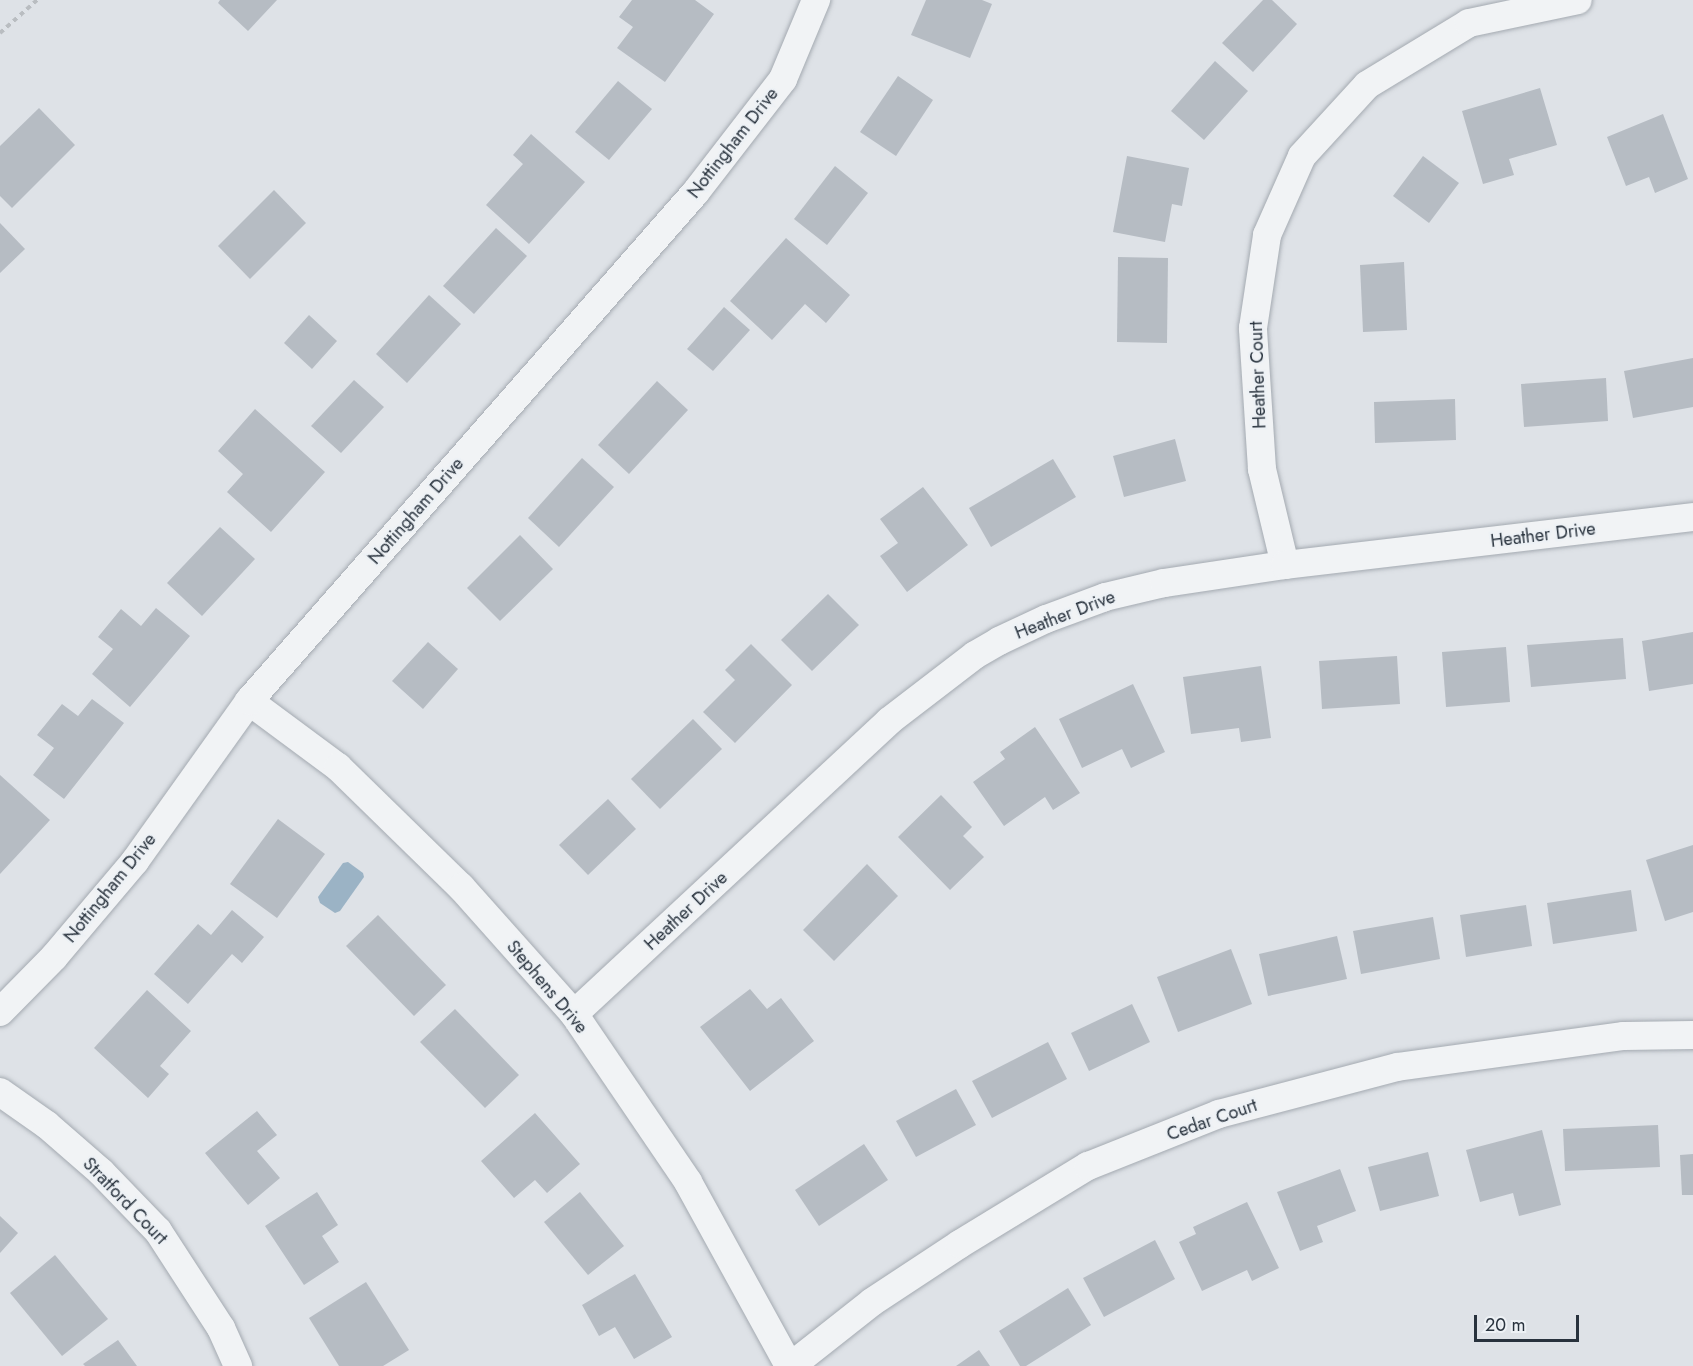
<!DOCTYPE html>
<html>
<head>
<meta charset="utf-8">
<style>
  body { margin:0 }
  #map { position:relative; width:1693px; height:1366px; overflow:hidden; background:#dee2e7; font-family:Jost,sans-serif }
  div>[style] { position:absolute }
  .water>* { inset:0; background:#9bb3c5 }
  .building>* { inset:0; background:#b6bcc3 }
  .path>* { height:4px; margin-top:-2px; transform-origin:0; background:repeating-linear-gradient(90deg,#b9bdc1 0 4.5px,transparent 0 9px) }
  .roads { filter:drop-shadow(0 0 2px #a4aab1) drop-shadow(0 0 2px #a4aab1) }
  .minor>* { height:28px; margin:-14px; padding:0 14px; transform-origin:14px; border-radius:14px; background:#f1f3f5 }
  span { translate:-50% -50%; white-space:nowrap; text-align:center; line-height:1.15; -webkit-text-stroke:4.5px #edf1f5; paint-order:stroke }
  .street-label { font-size:18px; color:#28323d }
  .scale { position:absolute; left:1474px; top:1315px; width:105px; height:27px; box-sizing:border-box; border:3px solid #28323d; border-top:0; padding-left:8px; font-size:18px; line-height:21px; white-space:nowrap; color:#28323d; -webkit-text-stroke:4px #edf1f5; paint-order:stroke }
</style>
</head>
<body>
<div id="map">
  <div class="water">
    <div style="clip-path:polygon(348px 862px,363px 873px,364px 877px,340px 911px,335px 913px,320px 903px,318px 897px,343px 863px)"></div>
  </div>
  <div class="building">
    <div style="clip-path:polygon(220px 0,277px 0,248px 31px,218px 3px)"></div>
    <div style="clip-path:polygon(632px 0,695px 0,714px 14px,665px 82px,617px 48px,633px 27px,619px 17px)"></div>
    <div style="clip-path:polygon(926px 0,982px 0,992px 4px,970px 58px,911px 35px)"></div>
    <div style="clip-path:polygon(1263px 0,1272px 0,1297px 24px,1253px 72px,1222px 43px)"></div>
    <div style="clip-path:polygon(1215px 61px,1248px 91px,1204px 140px,1171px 111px)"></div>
    <div style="clip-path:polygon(898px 76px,933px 100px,896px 156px,860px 132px)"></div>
    <div style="clip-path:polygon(618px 81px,652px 109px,609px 160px,575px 132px)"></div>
    <div style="clip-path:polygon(1540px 88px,1557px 145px,1509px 159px,1514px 175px,1483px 184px,1462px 111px)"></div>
    <div style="clip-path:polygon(39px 108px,75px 145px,12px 208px,0 196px,0 146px)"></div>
    <div style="clip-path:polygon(1663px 114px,1688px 179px,1655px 193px,1649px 177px,1626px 186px,1607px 137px)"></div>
    <div style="clip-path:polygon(531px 134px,585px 182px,529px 244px,486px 205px,523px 164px,513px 155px)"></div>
    <div style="clip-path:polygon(1127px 156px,1189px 168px,1182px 206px,1172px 204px,1165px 242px,1113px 232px)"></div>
    <div style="clip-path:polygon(1423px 156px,1459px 183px,1429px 223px,1393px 196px)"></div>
    <div style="clip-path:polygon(835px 166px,868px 193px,827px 245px,794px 219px)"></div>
    <div style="clip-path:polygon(274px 190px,306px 223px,250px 279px,218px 246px)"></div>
    <div style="clip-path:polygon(0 223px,25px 249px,0 273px)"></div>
    <div style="clip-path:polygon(496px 228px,527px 256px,474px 314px,443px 286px)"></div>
    <div style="clip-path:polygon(786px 238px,850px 295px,826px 323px,805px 304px,772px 340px,730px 301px)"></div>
    <div style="clip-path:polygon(1118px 257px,1168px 258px,1167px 343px,1117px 342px)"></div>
    <div style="clip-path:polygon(1404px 262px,1407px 330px,1363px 332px,1360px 265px)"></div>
    <div style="clip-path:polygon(429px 295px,461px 324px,407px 383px,376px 354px)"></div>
    <div style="clip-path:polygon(724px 307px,750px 330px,713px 371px,687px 349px)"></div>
    <div style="clip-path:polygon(309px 315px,337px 341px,312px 369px,284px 343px)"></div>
    <div style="clip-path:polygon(1693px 358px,1693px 407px,1633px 418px,1624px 371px)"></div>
    <div style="clip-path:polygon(1606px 378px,1608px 421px,1524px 427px,1521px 384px)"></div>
    <div style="clip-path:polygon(354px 380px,384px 407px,341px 453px,311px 426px)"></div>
    <div style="clip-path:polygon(657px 381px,688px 410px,629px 474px,598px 445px)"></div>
    <div style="clip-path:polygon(1455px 399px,1456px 440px,1375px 443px,1374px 402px)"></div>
    <div style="clip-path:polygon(255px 409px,325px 472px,271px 532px,227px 492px,243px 474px,218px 451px)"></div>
    <div style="clip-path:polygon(1175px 439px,1186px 481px,1124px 497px,1113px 456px)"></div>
    <div style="clip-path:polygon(582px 458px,614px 487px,559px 547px,528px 518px)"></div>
    <div style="clip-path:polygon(1053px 459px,1076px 497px,991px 547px,969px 508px)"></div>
    <div style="clip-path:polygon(923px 487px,968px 545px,907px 592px,880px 556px,898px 543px,880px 519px)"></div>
    <div style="clip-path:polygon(220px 527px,255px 559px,202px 616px,167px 583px)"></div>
    <div style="clip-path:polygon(520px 535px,553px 569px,500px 621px,467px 588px)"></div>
    <div style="clip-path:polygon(828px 594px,859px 625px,812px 671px,781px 640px)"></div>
    <div style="clip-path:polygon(156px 608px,190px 636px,130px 707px,92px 674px,113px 649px,98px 637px,121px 609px,141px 626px)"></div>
    <div style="clip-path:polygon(1693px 632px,1693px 684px,1649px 691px,1642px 641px)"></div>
    <div style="clip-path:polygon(1623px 638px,1626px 679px,1531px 687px,1527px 645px)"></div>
    <div style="clip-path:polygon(428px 642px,458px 669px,423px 709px,392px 681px)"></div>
    <div style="clip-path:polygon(751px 644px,792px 685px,735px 743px,703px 712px,735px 680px,725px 670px)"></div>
    <div style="clip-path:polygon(1506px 647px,1510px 702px,1446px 707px,1442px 652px)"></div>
    <div style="clip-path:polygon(1397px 656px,1400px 704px,1322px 709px,1319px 661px)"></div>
    <div style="clip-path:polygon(1261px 666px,1271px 738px,1241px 742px,1239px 728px,1191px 734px,1183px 677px)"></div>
    <div style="clip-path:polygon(1133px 684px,1165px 752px,1131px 768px,1122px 749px,1082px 768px,1059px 719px)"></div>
    <div style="clip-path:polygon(92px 699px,124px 723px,64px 799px,33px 775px,54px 748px,37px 735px,62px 704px,78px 716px)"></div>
    <div style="clip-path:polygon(693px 719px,722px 749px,660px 809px,631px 779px)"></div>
    <div style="clip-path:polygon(1035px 727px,1080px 793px,1053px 810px,1045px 797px,1004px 826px,973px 782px,1005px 759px,1000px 752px)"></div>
    <div style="clip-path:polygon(0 775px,50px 820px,0 874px)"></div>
    <div style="clip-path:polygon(941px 795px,972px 827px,963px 836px,984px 857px,950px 890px,898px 837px)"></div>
    <div style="clip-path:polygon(608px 799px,636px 829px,588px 875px,559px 845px)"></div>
    <div style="clip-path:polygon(278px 819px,325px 854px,277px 918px,230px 884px)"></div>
    <div style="clip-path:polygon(1693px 845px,1693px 912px,1665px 921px,1646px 860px)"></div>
    <div style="clip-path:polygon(867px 864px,898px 896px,834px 961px,803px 930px)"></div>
    <div style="clip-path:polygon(1631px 890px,1637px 931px,1553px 944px,1547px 903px)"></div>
    <div style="clip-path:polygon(1526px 905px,1532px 946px,1466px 957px,1460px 915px)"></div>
    <div style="clip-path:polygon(232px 910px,264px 937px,242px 963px,232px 954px,188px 1004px,154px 974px,198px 924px,211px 935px)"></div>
    <div style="clip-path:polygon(378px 915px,446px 985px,414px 1016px,346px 946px)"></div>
    <div style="clip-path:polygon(1433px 917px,1440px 959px,1361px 974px,1353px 931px)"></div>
    <div style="clip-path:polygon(1337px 936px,1347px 979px,1268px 996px,1259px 954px)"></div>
    <div style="clip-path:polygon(1231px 949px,1252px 1004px,1178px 1032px,1157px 977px)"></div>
    <div style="clip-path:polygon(750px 989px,767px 1009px,781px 998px,814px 1041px,750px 1091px,700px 1027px)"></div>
    <div style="clip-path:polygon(147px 990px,191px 1031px,160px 1066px,169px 1074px,148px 1098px,94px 1048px)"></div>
    <div style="clip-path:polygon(1132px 1004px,1150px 1042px,1089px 1071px,1071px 1033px)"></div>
    <div style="clip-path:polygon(455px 1009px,519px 1075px,485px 1108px,420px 1042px)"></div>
    <div style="clip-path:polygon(1048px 1042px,1067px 1079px,992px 1118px,972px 1081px)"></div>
    <div style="clip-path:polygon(956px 1089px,976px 1125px,916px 1157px,896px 1121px)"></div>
    <div style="clip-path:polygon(257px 1111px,277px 1135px,257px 1151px,280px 1178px,248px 1205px,205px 1153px)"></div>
    <div style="clip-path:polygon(535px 1113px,580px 1164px,547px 1193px,535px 1180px,514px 1198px,481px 1161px)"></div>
    <div style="clip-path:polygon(1658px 1125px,1660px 1167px,1565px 1171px,1563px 1129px)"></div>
    <div style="clip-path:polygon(1542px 1130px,1561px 1205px,1519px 1216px,1513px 1193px,1480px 1202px,1466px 1150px)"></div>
    <div style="clip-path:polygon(864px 1144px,888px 1180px,819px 1226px,795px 1190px)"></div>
    <div style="clip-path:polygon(1428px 1152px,1439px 1196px,1380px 1211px,1368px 1167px)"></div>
    <div style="clip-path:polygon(1693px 1154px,1693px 1195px,1682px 1195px,1680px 1155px)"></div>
    <div style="clip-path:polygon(1340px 1169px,1356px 1211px,1317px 1226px,1323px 1242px,1300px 1251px,1277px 1192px)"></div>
    <div style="clip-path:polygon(317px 1192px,338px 1225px,322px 1236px,339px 1262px,304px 1285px,265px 1226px)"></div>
    <div style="clip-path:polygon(580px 1192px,624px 1246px,588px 1275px,544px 1222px)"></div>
    <div style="clip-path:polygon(1247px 1202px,1279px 1268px,1252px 1281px,1247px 1270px,1202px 1291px,1179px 1242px,1196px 1234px,1193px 1227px)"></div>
    <div style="clip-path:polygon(0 1216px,18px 1233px,0 1253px)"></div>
    <div style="clip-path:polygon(1155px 1240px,1175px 1279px,1104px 1317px,1083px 1278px)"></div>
    <div style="clip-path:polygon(55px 1255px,108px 1319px,62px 1356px,10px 1293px)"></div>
    <div style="clip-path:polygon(635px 1274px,672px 1337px,634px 1359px,615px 1327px,599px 1336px,582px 1305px)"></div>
    <div style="clip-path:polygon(366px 1282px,409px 1350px,383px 1366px,339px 1366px,309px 1318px)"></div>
    <div style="clip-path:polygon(1068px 1288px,1091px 1325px,1026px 1366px,1020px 1366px,999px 1331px)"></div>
    <div style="clip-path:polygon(118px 1340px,137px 1366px,85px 1366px,83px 1364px)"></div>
    <div style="clip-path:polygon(979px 1350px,990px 1366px,956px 1366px)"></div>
  </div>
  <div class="path">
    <div style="left:0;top:33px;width:50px;rotate:-41.7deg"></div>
  </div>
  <div class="roads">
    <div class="minor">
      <div style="left:1285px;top:565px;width:99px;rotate:-103.5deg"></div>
      <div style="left:1262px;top:469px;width:141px;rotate:-93.7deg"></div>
      <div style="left:1253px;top:328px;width:94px;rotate:-81.4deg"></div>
      <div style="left:1267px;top:235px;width:86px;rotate:-66.1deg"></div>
      <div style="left:1302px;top:156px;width:96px;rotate:-47.5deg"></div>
      <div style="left:1367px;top:85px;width:119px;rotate:-31.3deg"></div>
      <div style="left:1469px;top:23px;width:111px;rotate:-11.9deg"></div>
      <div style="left:249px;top:701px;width:111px;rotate:36.6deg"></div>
      <div style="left:338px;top:767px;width:172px;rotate:44.3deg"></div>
      <div style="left:461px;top:887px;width:170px;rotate:48.3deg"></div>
      <div style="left:574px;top:1014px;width:203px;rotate:55.8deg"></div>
      <div style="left:688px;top:1182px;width:210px;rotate:61.2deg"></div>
      <div style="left:0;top:1012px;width:77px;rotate:-45.5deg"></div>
      <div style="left:54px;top:957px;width:126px;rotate:-49.8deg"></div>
      <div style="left:135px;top:861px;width:196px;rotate:-54.5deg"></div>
      <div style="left:249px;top:701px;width:676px;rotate:-48.72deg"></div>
      <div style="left:695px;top:193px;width:144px;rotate:-52.3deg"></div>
      <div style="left:783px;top:79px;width:86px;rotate:-67.3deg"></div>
      <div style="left:574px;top:1014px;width:430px;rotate:-42.9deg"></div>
      <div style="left:889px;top:721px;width:108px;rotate:-37.5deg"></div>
      <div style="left:975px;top:655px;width:28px;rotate:-30deg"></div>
      <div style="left:999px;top:641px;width:52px;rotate:-25.1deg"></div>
      <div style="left:1046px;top:619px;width:63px;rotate:-20.4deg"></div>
      <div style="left:1105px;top:597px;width:61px;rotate:-13.3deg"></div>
      <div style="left:1164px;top:583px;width:122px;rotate:-8.5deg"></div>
      <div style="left:1285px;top:565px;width:411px;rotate:-6.7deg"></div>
      <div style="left:0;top:1092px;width:57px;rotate:35.1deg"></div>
      <div style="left:47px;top:1125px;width:72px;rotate:41deg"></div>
      <div style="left:101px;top:1172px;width:82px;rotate:46deg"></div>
      <div style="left:158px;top:1231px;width:116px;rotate:57deg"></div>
      <div style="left:221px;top:1328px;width:42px;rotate:65.9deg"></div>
      <div style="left:791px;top:1366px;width:103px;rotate:-38.3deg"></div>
      <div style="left:872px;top:1302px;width:105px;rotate:-33.4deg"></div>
      <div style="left:960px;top:1244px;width:150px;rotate:-31.4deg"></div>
      <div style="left:1088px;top:1166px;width:141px;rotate:-21.7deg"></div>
      <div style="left:1219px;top:1114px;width:184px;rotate:-14.8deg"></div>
      <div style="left:1397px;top:1067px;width:229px;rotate:-7.8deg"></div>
      <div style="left:1624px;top:1036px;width:69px;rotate:-0.8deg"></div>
    </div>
  </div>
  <div class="street-label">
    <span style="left:733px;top:143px;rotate:-52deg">Nottingham Drive</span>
    <span style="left:1258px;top:375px;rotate:-92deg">Heather Court</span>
    <span style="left:416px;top:511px;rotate:-49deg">Nottingham Drive</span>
    <span style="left:1543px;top:535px;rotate:-7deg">Heather Drive</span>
    <span style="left:1065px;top:615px;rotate:-21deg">Heather Drive</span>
    <span style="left:110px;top:888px;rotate:-51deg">Nottingham Drive</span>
    <span style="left:686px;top:911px;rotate:-43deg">Heather Drive</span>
    <span style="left:547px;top:987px;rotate:50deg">Stephens Drive</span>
    <span style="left:1212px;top:1120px;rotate:-19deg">Cedar Court</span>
    <span style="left:125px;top:1201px;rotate:46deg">Stratford Court</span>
  </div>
  <div class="scale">20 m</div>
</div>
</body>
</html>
